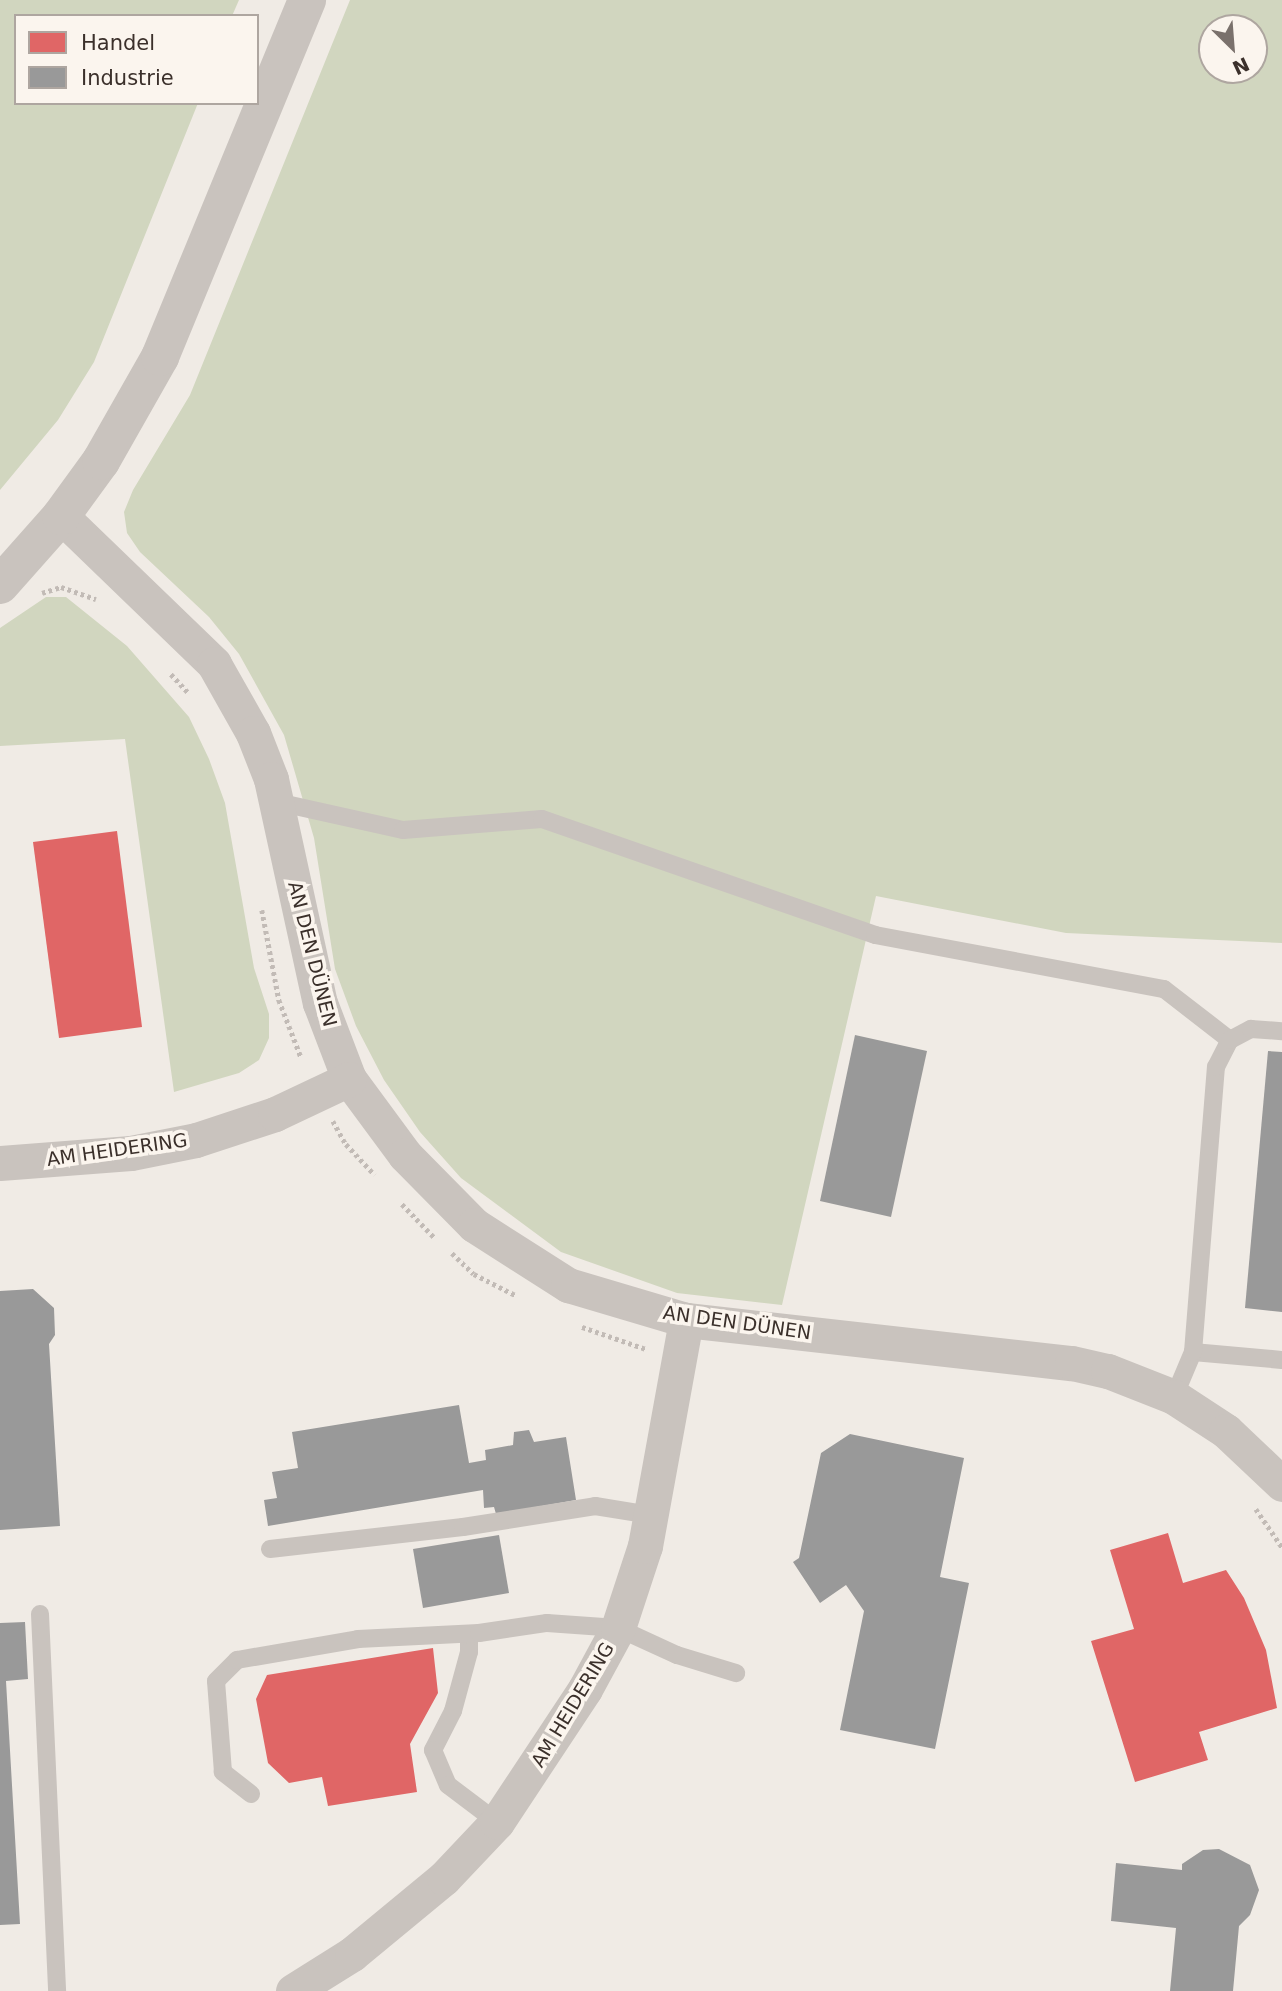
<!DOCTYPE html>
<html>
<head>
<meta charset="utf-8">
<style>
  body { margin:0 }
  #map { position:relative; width:1282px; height:1991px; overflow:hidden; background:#f0ebe5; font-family:"DejaVu Sans",sans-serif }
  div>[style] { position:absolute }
  .green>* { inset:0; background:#d1d6bf }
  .shops>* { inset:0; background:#e06666 }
  .industry>* { inset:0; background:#999 }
  .path>* { height:4.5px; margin-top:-2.25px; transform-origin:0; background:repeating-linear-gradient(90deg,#c2bbb6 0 3.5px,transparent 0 7px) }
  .service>* { height:18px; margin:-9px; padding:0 9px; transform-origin:9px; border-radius:9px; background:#c9c3be }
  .minor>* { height:35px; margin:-17.5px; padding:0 17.5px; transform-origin:17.5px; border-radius:17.5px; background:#c9c3be }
  .tertiary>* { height:38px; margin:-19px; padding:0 19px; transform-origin:19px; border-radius:19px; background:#c9c3be }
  span { translate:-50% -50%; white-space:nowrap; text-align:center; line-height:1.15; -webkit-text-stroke:7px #fbf5ee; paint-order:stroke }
  .street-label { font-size:19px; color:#3b302b }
  .legend { position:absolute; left:14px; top:14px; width:245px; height:91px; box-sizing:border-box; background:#fbf5ee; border:2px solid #aea6a0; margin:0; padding:9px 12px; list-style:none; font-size:21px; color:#3b302b }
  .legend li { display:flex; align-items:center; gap:14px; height:35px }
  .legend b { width:35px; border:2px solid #aea6a0 }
  .north { position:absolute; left:1198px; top:14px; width:70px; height:70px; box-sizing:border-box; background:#fbf5ee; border:2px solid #aea6a0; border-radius:50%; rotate:155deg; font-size:19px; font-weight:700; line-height:28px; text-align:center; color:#3b302b }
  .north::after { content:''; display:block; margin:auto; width:24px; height:32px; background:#7a716c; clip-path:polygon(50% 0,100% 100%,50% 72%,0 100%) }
</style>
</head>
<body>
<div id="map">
  <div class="green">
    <div style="clip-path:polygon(0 0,239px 0,232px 16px,16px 16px,16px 103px,198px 103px,94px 362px,58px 420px,0 490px)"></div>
    <div style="clip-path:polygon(evenodd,350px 0,1282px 0,1282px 943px,1066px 933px,876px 896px,782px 1305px,677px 1293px,561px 1252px,461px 1178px,420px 1132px,384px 1080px,356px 1026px,335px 969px,314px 838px,284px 735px,239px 654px,209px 617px,140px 552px,127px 533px,124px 512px,133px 490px,190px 395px,350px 0,1212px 28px,1254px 28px,1254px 70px,1212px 70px,1212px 28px)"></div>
    <div style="clip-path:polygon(46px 597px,66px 597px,127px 646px,189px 717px,209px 759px,225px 803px,254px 968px,269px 1014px,269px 1038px,259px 1060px,239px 1073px,174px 1092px,125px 739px,0 746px,0 628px)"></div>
  </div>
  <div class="shops">
    <div style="clip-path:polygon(117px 831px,142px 1027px,59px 1038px,33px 842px)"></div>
    <div style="clip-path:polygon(1168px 1533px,1183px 1583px,1226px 1570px,1244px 1598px,1266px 1650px,1277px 1708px,1199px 1732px,1208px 1760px,1135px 1782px,1091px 1641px,1134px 1629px,1110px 1550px)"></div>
    <div style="clip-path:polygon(433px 1648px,438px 1693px,410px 1744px,417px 1792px,328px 1806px,322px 1777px,289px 1783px,268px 1763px,256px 1699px,267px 1675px)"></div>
  </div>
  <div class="industry">
    <div style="clip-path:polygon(855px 1035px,927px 1051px,891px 1217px,820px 1201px)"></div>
    <div style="clip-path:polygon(1268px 1051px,1282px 1052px,1282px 1312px,1245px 1308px)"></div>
    <div style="clip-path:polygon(33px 1289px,54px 1308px,55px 1335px,49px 1344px,60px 1526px,0 1530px,0 1291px)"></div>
    <div style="clip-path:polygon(459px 1405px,469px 1463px,486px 1460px,485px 1450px,513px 1445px,514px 1432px,529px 1430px,534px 1442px,566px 1437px,576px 1500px,496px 1514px,494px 1507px,484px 1508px,483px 1490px,268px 1526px,264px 1500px,277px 1498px,272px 1472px,298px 1468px,292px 1432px)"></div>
    <div style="clip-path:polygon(850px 1434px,964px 1458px,940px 1577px,969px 1583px,935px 1749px,840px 1730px,864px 1611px,846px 1585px,820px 1603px,793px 1562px,799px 1558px,821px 1453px)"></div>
    <div style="clip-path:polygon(499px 1535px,509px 1593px,423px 1608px,413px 1549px)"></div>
    <div style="clip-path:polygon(25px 1622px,28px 1679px,6px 1681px,20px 1924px,0 1925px,0 1623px)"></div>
    <div style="clip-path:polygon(1219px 1849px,1250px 1865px,1259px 1890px,1250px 1915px,1239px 1926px,1233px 1991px,1170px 1991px,1176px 1928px,1111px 1921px,1116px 1863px,1182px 1870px,1182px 1864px,1203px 1850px)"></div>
  </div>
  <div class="path">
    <div style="left:42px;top:593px;width:20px;rotate:-18deg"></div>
    <div style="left:61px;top:587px;width:37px;rotate:19deg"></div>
    <div style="left:171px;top:674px;width:26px;rotate:47deg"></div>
    <div style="left:262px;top:910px;width:92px;rotate:79.3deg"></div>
    <div style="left:279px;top:1000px;width:61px;rotate:68.9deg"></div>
    <div style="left:333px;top:1121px;width:26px;rotate:61deg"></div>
    <div style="left:346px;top:1144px;width:42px;rotate:46.9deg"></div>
    <div style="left:402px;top:1204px;width:47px;rotate:45.9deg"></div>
    <div style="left:452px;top:1253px;width:30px;rotate:44deg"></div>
    <div style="left:474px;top:1274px;width:48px;rotate:27.1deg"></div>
    <div style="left:582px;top:1327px;width:68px;rotate:19deg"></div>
    <div style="left:1256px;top:1509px;width:46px;rotate:55.6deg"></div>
  </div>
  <div class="service">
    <div style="left:277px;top:802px;width:129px;rotate:12.5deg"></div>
    <div style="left:403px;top:830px;width:139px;rotate:-4.5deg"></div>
    <div style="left:542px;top:819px;width:353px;rotate:19.2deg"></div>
    <div style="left:875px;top:935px;width:294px;rotate:10.6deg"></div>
    <div style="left:1164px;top:989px;width:83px;rotate:37.7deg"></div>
    <div style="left:1193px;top:1352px;width:89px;rotate:5.1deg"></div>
    <div style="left:1174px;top:1397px;width:49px;rotate:-67.1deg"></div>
    <div style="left:1193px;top:1352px;width:286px;rotate:-85.4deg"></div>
    <div style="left:1216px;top:1067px;width:30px;rotate:-63deg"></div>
    <div style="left:1230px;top:1040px;width:24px;rotate:-28deg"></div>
    <div style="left:1251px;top:1029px;width:31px;rotate:4deg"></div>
    <div style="left:270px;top:1549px;width:194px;rotate:-6.5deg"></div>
    <div style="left:463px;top:1527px;width:134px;rotate:-9deg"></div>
    <div style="left:595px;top:1506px;width:57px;rotate:9.1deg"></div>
    <div style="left:40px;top:1614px;width:377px;rotate:87.4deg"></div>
    <div style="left:469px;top:1634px;width:18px;rotate:90deg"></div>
    <div style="left:469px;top:1652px;width:61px;rotate:105.2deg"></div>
    <div style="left:453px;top:1711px;width:44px;rotate:117.1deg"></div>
    <div style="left:433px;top:1750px;width:38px;rotate:67deg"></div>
    <div style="left:448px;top:1785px;width:61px;rotate:37.1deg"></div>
    <div style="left:251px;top:1794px;width:36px;rotate:-142deg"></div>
    <div style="left:223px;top:1772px;width:91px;rotate:-94.4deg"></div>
    <div style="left:216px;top:1681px;width:30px;rotate:-45deg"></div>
    <div style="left:237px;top:1660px;width:123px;rotate:-9.8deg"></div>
    <div style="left:358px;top:1639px;width:121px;rotate:-2.8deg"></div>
    <div style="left:479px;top:1633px;width:69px;rotate:-8.4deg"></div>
    <div style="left:547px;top:1623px;width:71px;rotate:4deg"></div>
    <div style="left:618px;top:1628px;width:65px;rotate:24.6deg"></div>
    <div style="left:677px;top:1655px;width:62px;rotate:17deg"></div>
  </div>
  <div class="minor">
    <div style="left:61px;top:516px;width:213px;rotate:44deg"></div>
    <div style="left:214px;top:664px;width:79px;rotate:60.5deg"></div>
    <div style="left:253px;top:733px;width:49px;rotate:68.6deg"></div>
    <div style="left:271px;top:779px;width:229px;rotate:77.7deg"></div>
    <div style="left:320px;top:1003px;width:81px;rotate:69.1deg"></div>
    <div style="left:349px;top:1079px;width:94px;rotate:53.6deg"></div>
    <div style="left:405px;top:1155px;width:98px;rotate:45.4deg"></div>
    <div style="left:474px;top:1225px;width:112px;rotate:32.6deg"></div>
    <div style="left:568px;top:1285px;width:123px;rotate:16.5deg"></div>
    <div style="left:686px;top:1320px;width:388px;rotate:6.4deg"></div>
    <div style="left:1072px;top:1363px;width:37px;rotate:13deg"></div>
    <div style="left:1108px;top:1371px;width:71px;rotate:21.5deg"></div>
    <div style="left:1174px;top:1397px;width:62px;rotate:33.2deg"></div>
    <div style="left:1226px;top:1431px;width:77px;rotate:43.4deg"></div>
    <div style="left:0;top:1163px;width:131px;rotate:-4.4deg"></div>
    <div style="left:131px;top:1153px;width:66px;rotate:-11.3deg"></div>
    <div style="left:196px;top:1140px;width:83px;rotate:-18.2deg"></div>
    <div style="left:275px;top:1114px;width:82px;rotate:-25.3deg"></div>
    <div style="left:293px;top:1991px;width:70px;rotate:-32.1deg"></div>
    <div style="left:352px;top:1954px;width:119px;rotate:-39.6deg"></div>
    <div style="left:444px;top:1878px;width:77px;rotate:-46.6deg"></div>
    <div style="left:497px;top:1822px;width:159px;rotate:-56.5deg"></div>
    <div style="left:585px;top:1689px;width:69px;rotate:-61.6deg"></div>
    <div style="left:618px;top:1628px;width:86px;rotate:-71.8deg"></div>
    <div style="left:645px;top:1546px;width:230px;rotate:-79.7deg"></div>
  </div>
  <div class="tertiary">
    <div style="left:0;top:585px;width:92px;rotate:-48.5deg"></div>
    <div style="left:61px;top:516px;width:68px;rotate:-54deg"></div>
    <div style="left:101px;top:461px;width:120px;rotate:-60.4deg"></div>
    <div style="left:160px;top:357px;width:386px;rotate:-67.6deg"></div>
  </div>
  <div class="street-label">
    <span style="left:312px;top:954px;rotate:76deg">AN DEN DÜNEN</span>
    <span style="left:117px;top:1150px;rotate:-8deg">AM HEIDERING</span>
    <span style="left:737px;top:1323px;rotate:8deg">AN DEN DÜNEN</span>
    <span style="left:573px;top:1705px;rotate:-59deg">AM HEIDERING</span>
  </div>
  <ul class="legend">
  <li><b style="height:19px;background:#e06666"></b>Handel</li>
  <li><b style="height:19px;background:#999"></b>Industrie</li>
  </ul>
  <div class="north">N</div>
</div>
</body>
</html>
